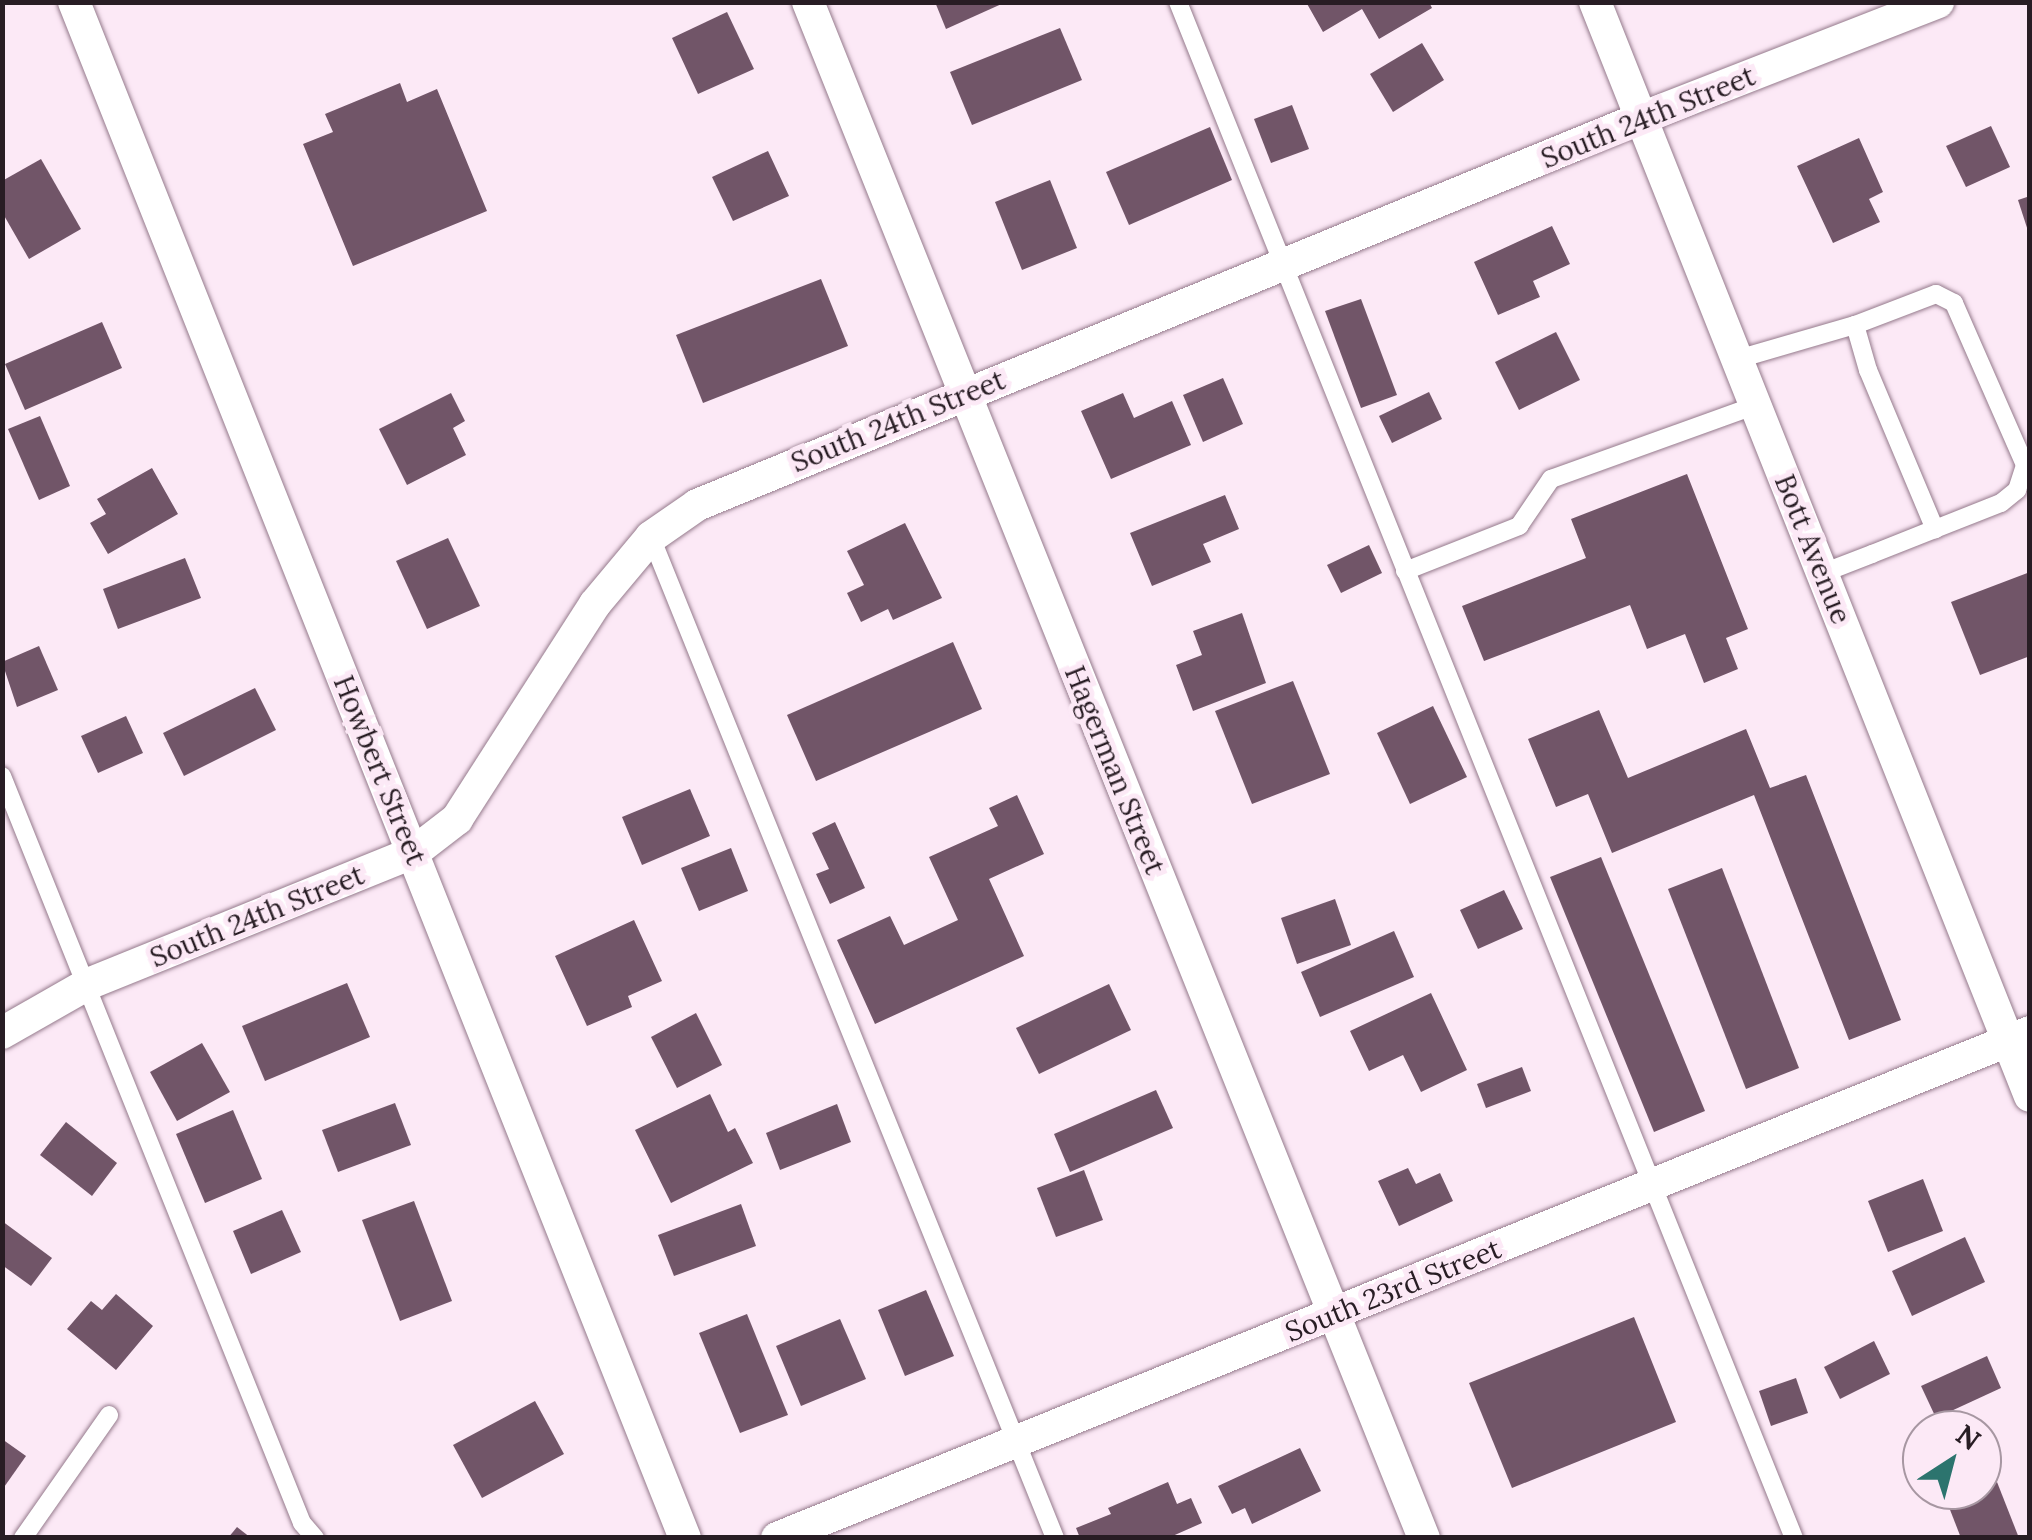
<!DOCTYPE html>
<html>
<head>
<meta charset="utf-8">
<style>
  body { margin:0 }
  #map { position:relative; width:2032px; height:1540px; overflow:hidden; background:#fce9f6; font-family:Lora,serif }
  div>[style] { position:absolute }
  .building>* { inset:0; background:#715568 }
  .roads { filter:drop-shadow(0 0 2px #957a8c) drop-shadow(0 0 2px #957a8c) }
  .lane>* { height:18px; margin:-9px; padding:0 9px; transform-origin:9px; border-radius:9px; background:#fff }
  .street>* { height:32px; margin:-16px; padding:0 16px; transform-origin:16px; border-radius:16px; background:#fff }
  span { translate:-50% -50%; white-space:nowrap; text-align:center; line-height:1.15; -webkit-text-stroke:10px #fce9f6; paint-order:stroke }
  .street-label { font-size:28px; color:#281d24 }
  .frame { position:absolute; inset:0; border:5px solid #281d24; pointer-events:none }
  .north { position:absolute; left:1902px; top:1410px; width:100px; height:100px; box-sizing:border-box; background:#fce9f6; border:2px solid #a797a2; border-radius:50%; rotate:36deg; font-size:28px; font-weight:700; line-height:40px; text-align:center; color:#281d24 }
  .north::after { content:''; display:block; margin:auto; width:35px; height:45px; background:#2c746e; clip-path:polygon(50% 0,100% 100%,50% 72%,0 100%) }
</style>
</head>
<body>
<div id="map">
  <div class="building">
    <div style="clip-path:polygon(935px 2px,1006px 2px,946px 29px)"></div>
    <div style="clip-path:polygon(1306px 2px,1429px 2px,1432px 8px,1379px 39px,1362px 9px,1323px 32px)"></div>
    <div style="clip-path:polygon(727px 12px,754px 69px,698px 94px,672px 38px)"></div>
    <div style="clip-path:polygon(1060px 28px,1082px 80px,972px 125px,950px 72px)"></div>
    <div style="clip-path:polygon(1422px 43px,1444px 80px,1393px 112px,1370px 74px)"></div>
    <div style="clip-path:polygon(400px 83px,407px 102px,437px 89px,487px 211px,353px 266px,303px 144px,333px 132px,325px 114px)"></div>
    <div style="clip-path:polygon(1292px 105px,1309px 149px,1271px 163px,1254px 119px)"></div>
    <div style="clip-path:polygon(1991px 126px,2010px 167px,1966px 187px,1946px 146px)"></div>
    <div style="clip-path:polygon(1210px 127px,1232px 180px,1129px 225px,1106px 172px)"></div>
    <div style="clip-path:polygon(1859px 138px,1883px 192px,1869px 199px,1880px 222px,1833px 243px,1797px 166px)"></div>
    <div style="clip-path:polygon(768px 151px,789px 196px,733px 221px,712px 177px)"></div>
    <div style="clip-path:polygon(41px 159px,81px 229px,29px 259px,2px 212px,2px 181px)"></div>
    <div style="clip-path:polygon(1050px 180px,1077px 248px,1022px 270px,995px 202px)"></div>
    <div style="clip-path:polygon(2030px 196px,2030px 233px,2029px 234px,2018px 200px)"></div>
    <div style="clip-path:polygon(1552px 226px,1570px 264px,1533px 281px,1540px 297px,1498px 315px,1474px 262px)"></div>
    <div style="clip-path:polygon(821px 279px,848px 346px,703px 403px,676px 335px)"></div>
    <div style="clip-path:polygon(1361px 299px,1397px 395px,1361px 408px,1325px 311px)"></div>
    <div style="clip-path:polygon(102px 322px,122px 368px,25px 410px,5px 364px)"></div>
    <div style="clip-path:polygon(1556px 332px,1580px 380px,1519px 410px,1495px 362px)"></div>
    <div style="clip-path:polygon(1223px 378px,1243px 424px,1203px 442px,1183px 395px)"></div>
    <div style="clip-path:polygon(1429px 392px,1442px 419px,1392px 443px,1379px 416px)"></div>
    <div style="clip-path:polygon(451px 393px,465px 421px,453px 428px,466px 455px,407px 485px,379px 429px)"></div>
    <div style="clip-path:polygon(1123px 393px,1134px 418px,1172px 401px,1191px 445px,1111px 479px,1081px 411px)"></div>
    <div style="clip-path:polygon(40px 416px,70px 486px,39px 500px,8px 429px)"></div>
    <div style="clip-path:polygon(152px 468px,178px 514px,108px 554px,90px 523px,106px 514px,97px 499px)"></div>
    <div style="clip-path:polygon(1687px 474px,1748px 629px,1726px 638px,1738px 669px,1704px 683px,1685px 634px,1647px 649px,1630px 605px,1484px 661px,1462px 606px,1586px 558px,1571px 519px)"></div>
    <div style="clip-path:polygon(1225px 495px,1239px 529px,1203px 544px,1211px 562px,1152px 586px,1130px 533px)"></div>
    <div style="clip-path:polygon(905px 523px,942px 598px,893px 620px,888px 609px,861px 622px,847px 593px,864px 585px,847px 551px)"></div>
    <div style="clip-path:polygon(448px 538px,480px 606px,427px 629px,396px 561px)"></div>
    <div style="clip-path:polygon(1369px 545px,1382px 573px,1341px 593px,1327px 565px)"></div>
    <div style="clip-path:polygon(185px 558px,201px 598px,118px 629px,103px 589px)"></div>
    <div style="clip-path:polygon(2030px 572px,2030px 656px,1980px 675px,1951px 602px)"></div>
    <div style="clip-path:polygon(1242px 613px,1266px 683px,1193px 711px,1176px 665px,1202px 655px,1193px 631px)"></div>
    <div style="clip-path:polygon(953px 642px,982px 709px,816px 781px,787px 715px)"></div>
    <div style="clip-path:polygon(39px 646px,58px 690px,17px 707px,2px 662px)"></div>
    <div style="clip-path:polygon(1293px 681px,1330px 774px,1252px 804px,1215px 711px)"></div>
    <div style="clip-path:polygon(255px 688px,276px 730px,184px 776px,163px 733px)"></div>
    <div style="clip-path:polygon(1433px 706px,1467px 777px,1410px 804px,1377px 733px)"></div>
    <div style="clip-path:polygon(1599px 710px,1628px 778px,1746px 729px,1770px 788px,1806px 775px,1901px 1020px,1849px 1040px,1754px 795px,1612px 853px,1588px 794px,1556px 807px,1528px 739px)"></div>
    <div style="clip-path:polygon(126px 716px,143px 753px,98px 773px,81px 736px)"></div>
    <div style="clip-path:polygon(690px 789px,710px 836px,642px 865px,622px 817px)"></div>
    <div style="clip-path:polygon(1017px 795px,1044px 854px,989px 879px,1024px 956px,875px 1024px,837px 940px,890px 916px,904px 945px,958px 920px,929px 857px,998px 826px,989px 808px)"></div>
    <div style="clip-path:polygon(835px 822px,865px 888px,830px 904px,816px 874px,829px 869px,812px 833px)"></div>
    <div style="clip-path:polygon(731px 848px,748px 891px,699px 911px,681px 868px)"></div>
    <div style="clip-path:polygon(1601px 857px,1705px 1111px,1654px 1132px,1550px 877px)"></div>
    <div style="clip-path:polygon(1722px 868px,1799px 1068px,1746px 1089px,1668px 889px)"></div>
    <div style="clip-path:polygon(1504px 890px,1523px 929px,1478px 949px,1460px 910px)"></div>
    <div style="clip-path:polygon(1335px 899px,1351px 945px,1297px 964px,1281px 918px)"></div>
    <div style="clip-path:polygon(634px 920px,662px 981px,628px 996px,632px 1007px,587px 1026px,555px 956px)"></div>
    <div style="clip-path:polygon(1394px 931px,1414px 977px,1320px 1017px,1301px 972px)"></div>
    <div style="clip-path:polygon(347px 983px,370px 1037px,265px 1081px,242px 1026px)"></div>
    <div style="clip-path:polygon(1109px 984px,1131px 1030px,1039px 1074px,1016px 1028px)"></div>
    <div style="clip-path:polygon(1431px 993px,1467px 1070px,1421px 1092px,1403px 1055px,1369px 1071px,1350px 1031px)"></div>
    <div style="clip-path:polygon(696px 1013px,722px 1065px,677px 1088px,651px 1037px)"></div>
    <div style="clip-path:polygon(202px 1043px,230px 1092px,177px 1121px,150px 1072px)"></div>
    <div style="clip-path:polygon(1522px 1067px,1531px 1091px,1486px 1108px,1477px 1084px)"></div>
    <div style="clip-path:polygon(1156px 1090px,1173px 1128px,1070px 1172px,1054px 1134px)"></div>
    <div style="clip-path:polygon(710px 1094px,728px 1132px,735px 1128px,753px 1163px,671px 1203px,635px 1130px)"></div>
    <div style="clip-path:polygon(395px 1103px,411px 1145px,338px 1172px,322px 1130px)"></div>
    <div style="clip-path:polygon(837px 1104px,851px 1142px,780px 1170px,766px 1133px)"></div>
    <div style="clip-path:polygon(233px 1110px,262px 1179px,205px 1203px,176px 1134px)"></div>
    <div style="clip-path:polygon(66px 1122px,117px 1163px,92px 1196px,40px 1155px)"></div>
    <div style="clip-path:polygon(1408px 1168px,1416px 1184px,1440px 1173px,1453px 1201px,1399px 1226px,1378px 1181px)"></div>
    <div style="clip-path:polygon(1084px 1170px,1103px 1220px,1056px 1237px,1037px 1188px)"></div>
    <div style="clip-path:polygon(1923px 1179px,1943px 1231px,1888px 1252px,1868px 1201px)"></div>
    <div style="clip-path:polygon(414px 1201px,452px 1301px,400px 1321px,362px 1220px)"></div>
    <div style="clip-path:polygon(741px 1204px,756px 1246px,674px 1276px,658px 1235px)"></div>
    <div style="clip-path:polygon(282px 1210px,301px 1252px,251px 1274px,233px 1231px)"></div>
    <div style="clip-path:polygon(2px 1221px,52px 1258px,31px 1286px,2px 1265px)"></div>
    <div style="clip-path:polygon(1965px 1237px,1985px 1282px,1912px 1316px,1892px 1271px)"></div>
    <div style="clip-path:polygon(926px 1290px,954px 1356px,905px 1376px,878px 1310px)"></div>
    <div style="clip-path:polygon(116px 1294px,153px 1326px,116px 1370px,67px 1329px,91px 1301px,102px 1310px)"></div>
    <div style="clip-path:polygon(747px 1314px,788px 1415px,740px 1433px,699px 1333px)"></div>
    <div style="clip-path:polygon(1634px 1317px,1676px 1422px,1512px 1488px,1469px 1383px)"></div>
    <div style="clip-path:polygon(840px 1319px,866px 1379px,801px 1406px,776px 1346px)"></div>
    <div style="clip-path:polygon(1874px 1341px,1890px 1374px,1840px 1399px,1824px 1367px)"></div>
    <div style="clip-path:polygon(1987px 1356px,2001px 1388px,1936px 1418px,1921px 1386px)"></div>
    <div style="clip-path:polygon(1796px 1378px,1808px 1413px,1771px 1426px,1759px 1391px)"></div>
    <div style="clip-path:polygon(535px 1401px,564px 1454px,482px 1498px,453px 1445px)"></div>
    <div style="clip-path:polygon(2px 1439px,26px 1456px,2px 1490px)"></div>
    <div style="clip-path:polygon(1300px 1448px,1321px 1491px,1252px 1524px,1245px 1508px,1232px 1514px,1218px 1486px)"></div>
    <div style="clip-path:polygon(1168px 1482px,1177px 1504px,1191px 1498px,1202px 1523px,1168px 1538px,1080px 1538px,1076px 1528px,1111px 1514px,1108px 1508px)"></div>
    <div style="clip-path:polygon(1997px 1482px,2019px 1538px,1961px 1538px,1947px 1502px)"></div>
    <div style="clip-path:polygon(237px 1527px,251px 1538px,228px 1538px)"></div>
  </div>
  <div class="roads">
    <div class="lane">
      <div style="left:1178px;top:2px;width:1655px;rotate:68.15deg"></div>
      <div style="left:1738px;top:359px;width:122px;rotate:-16.2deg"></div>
      <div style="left:651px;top:537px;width:1079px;rotate:68.02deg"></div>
      <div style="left:1405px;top:571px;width:123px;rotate:-21.5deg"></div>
      <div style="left:1519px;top:526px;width:57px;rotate:-55.8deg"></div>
      <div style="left:1551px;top:479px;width:218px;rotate:-19.8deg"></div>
      <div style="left:1823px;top:573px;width:53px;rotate:-21.2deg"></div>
      <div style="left:1872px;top:554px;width:68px;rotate:-21.6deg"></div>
      <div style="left:1935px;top:529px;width:71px;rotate:-21.5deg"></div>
      <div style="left:2001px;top:503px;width:21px;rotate:-39deg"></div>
      <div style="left:2017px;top:490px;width:26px;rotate:-72deg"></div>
      <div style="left:2025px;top:465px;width:177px;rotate:-113.7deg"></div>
      <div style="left:1954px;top:303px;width:20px;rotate:-153deg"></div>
      <div style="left:1936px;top:294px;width:87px;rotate:159.1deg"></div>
      <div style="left:1855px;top:325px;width:47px;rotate:73.9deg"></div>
      <div style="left:1868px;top:370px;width:173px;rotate:67.2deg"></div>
      <div style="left:2px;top:776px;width:805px;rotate:68.12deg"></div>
      <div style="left:302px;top:1523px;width:20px;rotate:49deg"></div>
      <div style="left:23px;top:1538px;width:150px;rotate:-55deg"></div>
    </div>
    <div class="street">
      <div style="left:74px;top:2px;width:1653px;rotate:68.31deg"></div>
      <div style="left:808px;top:2px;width:1655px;rotate:68.15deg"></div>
      <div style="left:1595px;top:2px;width:1177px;rotate:68.32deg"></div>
      <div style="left:2px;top:1033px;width:99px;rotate:-29.7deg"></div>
      <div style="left:88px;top:984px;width:350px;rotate:-22deg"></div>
      <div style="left:413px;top:853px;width:56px;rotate:-37.7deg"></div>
      <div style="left:457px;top:819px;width:255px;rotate:-57.3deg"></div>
      <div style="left:595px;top:604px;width:87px;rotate:-50.1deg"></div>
      <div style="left:651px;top:537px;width:56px;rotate:-34.8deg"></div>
      <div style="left:697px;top:505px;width:1020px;rotate:-22.29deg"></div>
      <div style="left:1641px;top:118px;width:319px;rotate:-21.3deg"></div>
      <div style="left:777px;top:1538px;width:1351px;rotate:-21.99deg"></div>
    </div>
  </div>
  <div class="street-label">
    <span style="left:1648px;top:117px;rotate:-22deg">South 24th Street</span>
    <span style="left:898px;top:421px;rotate:-22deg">South 24th Street</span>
    <span style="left:1813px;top:549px;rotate:68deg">Bott Avenue</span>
    <span style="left:380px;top:770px;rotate:68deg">Howbert Street</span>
    <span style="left:1115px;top:770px;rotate:68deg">Hagerman Street</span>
    <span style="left:257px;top:916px;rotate:-22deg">South 24th Street</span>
    <span style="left:1393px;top:1290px;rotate:-22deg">South 23rd Street</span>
  </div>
  <div class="frame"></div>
  <div class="north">N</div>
</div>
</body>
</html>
